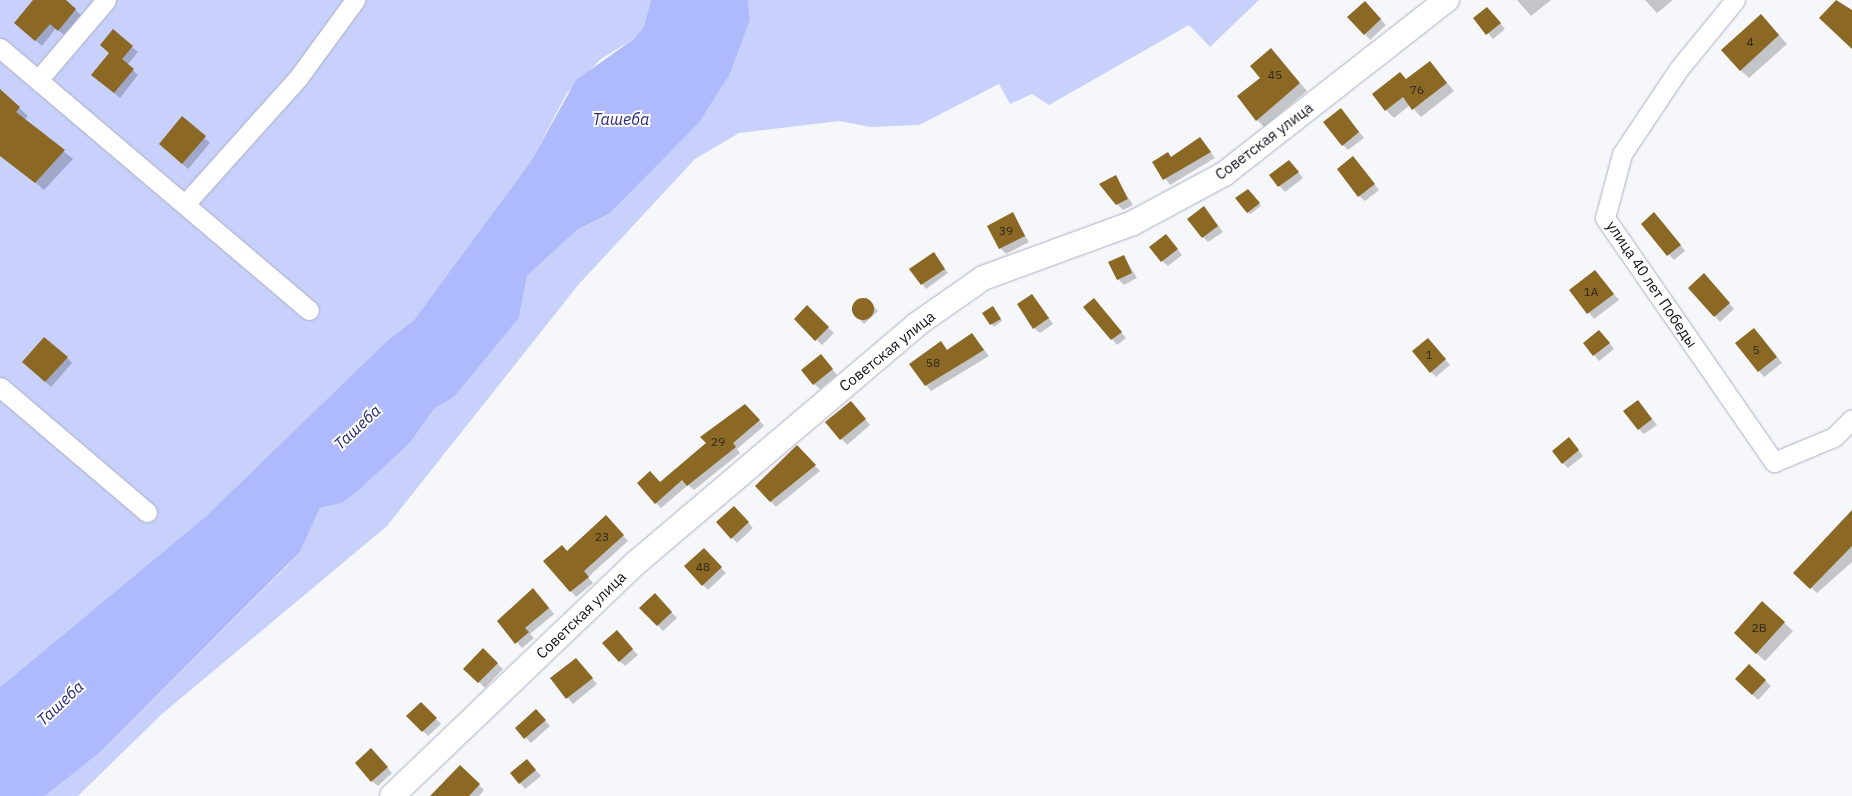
<!DOCTYPE html>
<html>
<head>
<meta charset="utf-8">
<style>
  body { margin:0 }
  #map { position:relative; width:1852px; height:796px; overflow:hidden; background:#f6f7fb; font-family:"IBM Plex Sans",sans-serif }
  div>[style] { position:absolute }
  .green>* { inset:0; background:#c8d1fc }
  .water>* { inset:0; background:#aebafc }
  .shadow>* { inset:0; background:#0003 }
  .building>* { inset:0; background:#8b6925 }
  .round { border-radius:50% }
  .roads { filter:drop-shadow(0 0 1px #abafc4) drop-shadow(0 0 1px #abafc4) }
  .minor>* { height:19px; margin:-9.5px; padding:0 9.5px; transform-origin:9.5px; border-radius:9.5px; background:#fff }
  .tertiary>* { height:24px; margin:-12px; padding:0 12px; transform-origin:12px; border-radius:12px; background:#fff }
  span { translate:-50% -50%; white-space:nowrap; text-align:center; line-height:1.15; -webkit-text-stroke:4px #fff; paint-order:stroke }
  .number-label { font-size:12px; color:#2e271b }
  .number-label span { -webkit-text-stroke-width:0 }
  .street-label { font-size:15px; color:#0f1118 }
  .water-label { font-size:16px; color:#282b75; font-style:italic }
</style>
</head>
<body>
<div id="map">
  <div class="green">
    <div style="clip-path:polygon(0 0,651px 0,644px 26px,635px 38px,601px 59px,567px 93px,531px 161px,414px 320px,388px 340px,205px 517px,0 687px)"></div>
    <div style="clip-path:polygon(748px 0,1259px 0,1210px 47px,1189px 25px,1049px 105px,1032px 94px,1010px 104px,999px 84px,919px 125px,871px 127px,839px 121px,739px 133px,695px 159px,579px 284px,387px 526px,162px 714px,78px 796px,45px 796px,98px 754px,284px 569px,300px 552px,320px 508px,342px 503px,360px 489px,410px 443px,434px 409px,454px 397px,519px 318px,527px 276px,577px 230px,609px 214px,699px 123px,730px 74px,750px 20px)"></div>
  </div>
  <div class="water">
    <div style="clip-path:polygon(651px 0,748px 0,750px 20px,730px 74px,699px 123px,609px 214px,577px 230px,527px 276px,519px 318px,454px 397px,434px 409px,410px 443px,360px 489px,342px 503px,320px 508px,300px 552px,98px 754px,45px 796px,0 796px,0 687px,205px 517px,388px 340px,414px 320px,531px 161px,576px 80px,635px 38px,644px 26px)"></div>
  </div>
  <div class="shadow">
    <div style="clip-path:polygon(34px 0,64px 0,81px 15px,64px 35px,56px 28px,42px 46px,21px 28px)"></div>
    <div style="clip-path:polygon(1517px 0,1551px 0,1531px 16px)"></div>
    <div style="clip-path:polygon(1645px 0,1673px 0,1657px 13px)"></div>
    <div style="clip-path:polygon(1370px 8px,1386px 25px,1370px 40px,1365px 34px)"></div>
    <div style="clip-path:polygon(1493px 14px,1505px 29px,1493px 39px,1475px 18px)"></div>
    <div style="clip-path:polygon(1769px 24px,1787px 44px,1749px 78px,1740px 70px)"></div>
    <div style="clip-path:polygon(132px 47px,138px 52px,127px 65px,138px 75px,120px 98px,98px 80px)"></div>
    <div style="clip-path:polygon(1278px 58px,1307px 91px,1264px 127px,1257px 120px,1262px 78px)"></div>
    <div style="clip-path:polygon(1430px 62px,1454px 91px,1421px 117px,1410px 105px,1394px 118px,1386px 110px,1406px 80px)"></div>
    <div style="clip-path:polygon(0 91px,28px 116px,24px 120px,73px 159px,44px 190px,0 152px)"></div>
    <div style="clip-path:polygon(1346px 115px,1364px 138px,1348px 150px,1343px 145px)"></div>
    <div style="clip-path:polygon(182px 118px,210px 143px,188px 169px,166px 149px)"></div>
    <div style="clip-path:polygon(1200px 138px,1215px 158px,1170px 185px,1154px 162px,1168px 154px,1172px 158px)"></div>
    <div style="clip-path:polygon(1353px 157px,1379px 190px,1365px 201px,1359px 196px)"></div>
    <div style="clip-path:polygon(1294px 167px,1303px 178px,1285px 192px,1271px 176px)"></div>
    <div style="clip-path:polygon(1115px 177px,1133px 205px,1123px 210px,1117px 204px)"></div>
    <div style="clip-path:polygon(1251px 193px,1261px 206px,1250px 214px,1248px 212px)"></div>
    <div style="clip-path:polygon(1209px 213px,1223px 232px,1208px 242px,1203px 237px)"></div>
    <div style="clip-path:polygon(1013px 214px,1029px 242px,1006px 254px,1000px 248px)"></div>
    <div style="clip-path:polygon(1660px 219px,1685px 251px,1674px 260px,1642px 224px)"></div>
    <div style="clip-path:polygon(1171px 241px,1182px 255px,1168px 266px,1162px 261px)"></div>
    <div style="clip-path:polygon(1124px 256px,1137px 278px,1124px 285px,1118px 279px)"></div>
    <div style="clip-path:polygon(937px 258px,948px 273px,926px 289px,911px 269px)"></div>
    <div style="clip-path:polygon(1595px 271px,1619px 300px,1594px 319px,1570px 290px)"></div>
    <div style="clip-path:polygon(1709px 280px,1734px 309px,1720px 322px,1715px 316px)"></div>
    <div style="clip-path:polygon(1032px 295px,1053px 324px,1040px 333px,1034px 328px)"></div>
    <div style="clip-path:polygon(866px 297px,878px 311px,864px 324px,851px 310px)"></div>
    <div style="clip-path:polygon(1094px 299px,1126px 338px,1117px 345px,1085px 307px)"></div>
    <div style="clip-path:polygon(807px 307px,834px 333px,822px 345px,795px 319px)"></div>
    <div style="clip-path:polygon(995px 310px,1002px 321px,994px 327px,984px 314px)"></div>
    <div style="clip-path:polygon(972px 334px,989px 356px,931px 391px,926px 385px,941px 343px,948px 351px)"></div>
    <div style="clip-path:polygon(1760px 335px,1782px 363px,1764px 377px,1759px 371px)"></div>
    <div style="clip-path:polygon(1605px 337px,1614px 349px,1599px 361px,1594px 355px)"></div>
    <div style="clip-path:polygon(1433px 345px,1450px 365px,1436px 377px,1431px 372px)"></div>
    <div style="clip-path:polygon(67px 358px,72px 363px,51px 387px,29px 367px)"></div>
    <div style="clip-path:polygon(826px 361px,837px 375px,820px 389px,814px 384px)"></div>
    <div style="clip-path:polygon(1643px 407px,1657px 425px,1644px 434px,1639px 429px)"></div>
    <div style="clip-path:polygon(856px 408px,870px 425px,847px 445px,827px 422px)"></div>
    <div style="clip-path:polygon(751px 411px,764px 426px,737px 449px,740px 453px,694px 490px,688px 485px,661px 508px,656px 503px,660px 483px)"></div>
    <div style="clip-path:polygon(1574px 444px,1583px 456px,1568px 468px,1563px 463px)"></div>
    <div style="clip-path:polygon(797px 447px,820px 471px,776px 507px,756px 486px)"></div>
    <div style="clip-path:polygon(734px 507px,753px 528px,737px 543px,718px 523px)"></div>
    <div style="clip-path:polygon(1852px 512px,1852px 562px,1817px 593px,1795px 573px)"></div>
    <div style="clip-path:polygon(612px 523px,628px 541px,588px 577px,593px 583px,576px 597px,545px 561px,568px 552px)"></div>
    <div style="clip-path:polygon(704px 550px,726px 573px,708px 590px,703px 585px)"></div>
    <div style="clip-path:polygon(539px 595px,554px 614px,530px 634px,534px 638px,522px 648px,498px 621px)"></div>
    <div style="clip-path:polygon(655px 595px,677px 618px,663px 631px,641px 608px)"></div>
    <div style="clip-path:polygon(1763px 603px,1793px 631px,1765px 661px,1744px 642px)"></div>
    <div style="clip-path:polygon(622px 638px,638px 655px,625px 666px,620px 661px)"></div>
    <div style="clip-path:polygon(483px 650px,503px 669px,485px 688px,465px 668px)"></div>
    <div style="clip-path:polygon(581px 665px,597px 684px,573px 704px,552px 679px)"></div>
    <div style="clip-path:polygon(1749px 665px,1771px 686px,1758px 700px,1736px 679px)"></div>
    <div style="clip-path:polygon(421px 703px,441px 724px,428px 736px,408px 716px)"></div>
    <div style="clip-path:polygon(536px 710px,550px 726px,531px 743px,516px 728px)"></div>
    <div style="clip-path:polygon(377px 755px,392px 773px,378px 786px,372px 781px)"></div>
    <div style="clip-path:polygon(460px 766px,484px 790px,479px 796px,432px 796px)"></div>
    <div style="clip-path:polygon(532px 766px,541px 776px,525px 789px,520px 783px)"></div>
  </div>
  <div class="building">
    <div style="clip-path:polygon(33px 0,66px 0,76px 9px,58px 31px,50px 24px,35px 41px,14px 23px)"></div>
    <div style="clip-path:polygon(1836px 0,1852px 10px,1852px 49px,1819px 18px)"></div>
    <div style="clip-path:polygon(1365px 1px,1381px 19px,1364px 35px,1347px 17px)"></div>
    <div style="clip-path:polygon(1487px 7px,1501px 23px,1486px 35px,1473px 18px)"></div>
    <div style="clip-path:polygon(1761px 14px,1779px 35px,1740px 71px,1721px 50px)"></div>
    <div style="clip-path:polygon(113px 29px,133px 46px,122px 59px,134px 69px,114px 93px,91px 75px,109px 53px,100px 45px)"></div>
    <div style="clip-path:polygon(1271px 48px,1300px 83px,1256px 121px,1237px 96px,1260px 78px,1250px 66px)"></div>
    <div style="clip-path:polygon(1430px 61px,1447px 83px,1412px 110px,1403px 97px,1385px 111px,1372px 94px,1400px 72px,1406px 79px)"></div>
    <div style="clip-path:polygon(0 89px,20px 107px,16px 112px,65px 150px,35px 183px,0 156px)"></div>
    <div style="clip-path:polygon(1341px 108px,1359px 132px,1342px 146px,1323px 122px)"></div>
    <div style="clip-path:polygon(182px 116px,206px 136px,182px 164px,159px 144px)"></div>
    <div style="clip-path:polygon(1200px 137px,1211px 152px,1163px 180px,1152px 162px,1168px 152px,1171px 157px)"></div>
    <div style="clip-path:polygon(1353px 156px,1375px 184px,1358px 197px,1337px 169px)"></div>
    <div style="clip-path:polygon(1289px 160px,1299px 172px,1278px 187px,1269px 175px)"></div>
    <div style="clip-path:polygon(1116px 175px,1128px 199px,1116px 205px,1099px 184px)"></div>
    <div style="clip-path:polygon(1248px 189px,1260px 203px,1247px 213px,1235px 198px)"></div>
    <div style="clip-path:polygon(1204px 206px,1218px 226px,1202px 238px,1187px 219px)"></div>
    <div style="clip-path:polygon(1013px 212px,1025px 236px,999px 249px,987px 226px)"></div>
    <div style="clip-path:polygon(1654px 212px,1681px 245px,1667px 256px,1641px 224px)"></div>
    <div style="clip-path:polygon(1166px 234px,1178px 249px,1161px 262px,1149px 247px)"></div>
    <div style="clip-path:polygon(934px 252px,945px 269px,921px 285px,909px 269px)"></div>
    <div style="clip-path:polygon(1124px 255px,1132px 273px,1117px 280px,1108px 262px)"></div>
    <div style="clip-path:polygon(1595px 270px,1614px 294px,1587px 314px,1569px 290px)"></div>
    <div style="clip-path:polygon(1704px 273px,1730px 303px,1714px 317px,1688px 288px)"></div>
    <div style="clip-path:polygon(1032px 294px,1049px 318px,1033px 329px,1017px 304px)"></div>
    <div style="clip-path:polygon(1094px 298px,1122px 332px,1111px 340px,1083px 307px)"></div>
    <div class="round" style="left:852px;top:298px;width:22px;height:22px"></div>
    <div style="clip-path:polygon(807px 305px,829px 327px,815px 341px,794px 319px)"></div>
    <div style="clip-path:polygon(993px 306px,1001px 319px,990px 325px,982px 313px)"></div>
    <div style="clip-path:polygon(1754px 328px,1777px 357px,1758px 372px,1735px 343px)"></div>
    <div style="clip-path:polygon(1599px 330px,1610px 343px,1593px 356px,1583px 343px)"></div>
    <div style="clip-path:polygon(972px 333px,984px 350px,925px 386px,909px 364px,941px 341px,947px 350px)"></div>
    <div style="clip-path:polygon(44px 337px,68px 357px,45px 382px,22px 362px)"></div>
    <div style="clip-path:polygon(1428px 338px,1446px 359px,1430px 373px,1412px 351px)"></div>
    <div style="clip-path:polygon(821px 354px,833px 369px,813px 385px,801px 370px)"></div>
    <div style="clip-path:polygon(1638px 400px,1652px 419px,1638px 430px,1623px 411px)"></div>
    <div style="clip-path:polygon(851px 401px,866px 419px,840px 440px,825px 422px)"></div>
    <div style="clip-path:polygon(745px 404px,760px 420px,733px 443px,736px 447px,687px 486px,682px 480px,655px 504px,637px 483px,650px 471px,660px 482px,706px 443px,700px 437px)"></div>
    <div style="clip-path:polygon(1569px 437px,1579px 450px,1562px 464px,1552px 451px)"></div>
    <div style="clip-path:polygon(797px 445px,816px 465px,770px 502px,755px 486px)"></div>
    <div style="clip-path:polygon(734px 506px,749px 522px,731px 539px,716px 522px)"></div>
    <div style="clip-path:polygon(1852px 510px,1852px 546px,1810px 589px,1793px 573px)"></div>
    <div style="clip-path:polygon(606px 515px,624px 535px,584px 571px,589px 577px,570px 592px,543px 561px,562px 545px,567px 551px)"></div>
    <div style="clip-path:polygon(704px 548px,722px 567px,702px 586px,684px 566px)"></div>
    <div style="clip-path:polygon(533px 588px,549px 608px,525px 628px,529px 632px,515px 644px,497px 621px)"></div>
    <div style="clip-path:polygon(655px 593px,672px 612px,657px 626px,639px 608px)"></div>
    <div style="clip-path:polygon(1762px 601px,1785px 622px,1756px 654px,1734px 633px)"></div>
    <div style="clip-path:polygon(617px 630px,633px 649px,619px 662px,602px 643px)"></div>
    <div style="clip-path:polygon(483px 648px,498px 663px,478px 683px,463px 669px)"></div>
    <div style="clip-path:polygon(576px 658px,593px 678px,566px 699px,550px 678px)"></div>
    <div style="clip-path:polygon(1749px 664px,1766px 680px,1752px 695px,1735px 679px)"></div>
    <div style="clip-path:polygon(421px 702px,437px 718px,422px 732px,406px 716px)"></div>
    <div style="clip-path:polygon(536px 709px,546px 720px,524px 739px,515px 728px)"></div>
    <div style="clip-path:polygon(371px 748px,388px 767px,371px 782px,355px 763px)"></div>
    <div style="clip-path:polygon(527px 759px,536px 770px,519px 784px,510px 773px)"></div>
    <div style="clip-path:polygon(460px 765px,480px 784px,469px 796px,430px 796px)"></div>
  </div>
  <div class="roads">
    <div class="minor">
      <div style="left:1735px;top:0;width:90px;rotate:129.2deg"></div>
      <div style="left:1678px;top:70px;width:101px;rotate:123.7deg"></div>
      <div style="left:1622px;top:154px;width:66px;rotate:104.9deg"></div>
      <div style="left:1605px;top:218px;width:297px;rotate:55.3deg"></div>
      <div style="left:1774px;top:462px;width:65px;rotate:-22.6deg"></div>
      <div style="left:1834px;top:437px;width:25px;rotate:-45deg"></div>
      <div style="left:0;top:48px;width:405px;rotate:40.3deg"></div>
      <div style="left:38px;top:80px;width:105px;rotate:-49.6deg"></div>
      <div style="left:185px;top:204px;width:169px;rotate:-48.1deg"></div>
      <div style="left:298px;top:78px;width:97px;rotate:-53.8deg"></div>
      <div style="left:0;top:387px;width:193px;rotate:40.4deg"></div>
    </div>
    <div class="tertiary">
      <div style="left:392px;top:796px;width:339px;rotate:-43.7deg"></div>
      <div style="left:637px;top:562px;width:366px;rotate:-40.3deg"></div>
      <div style="left:916px;top:325px;width:82px;rotate:-35deg"></div>
      <div style="left:983px;top:278px;width:160px;rotate:-20.1deg"></div>
      <div style="left:1133px;top:223px;width:103px;rotate:-28.3deg"></div>
      <div style="left:1224px;top:174px;width:283px;rotate:-38deg"></div>
    </div>
  </div>
  <div class="number-label">
    <span style="left:1750px;top:42px">4</span>
    <span style="left:1275px;top:75px">45</span>
    <span style="left:1417px;top:90px">76</span>
    <span style="left:1006px;top:231px">39</span>
    <span style="left:1591px;top:292px">1А</span>
    <span style="left:1756px;top:350px">5</span>
    <span style="left:1429px;top:355px">1</span>
    <span style="left:933px;top:363px">58</span>
    <span style="left:718px;top:442px">29</span>
    <span style="left:602px;top:537px">23</span>
    <span style="left:703px;top:567px">48</span>
    <span style="left:1759px;top:628px">2В</span>
  </div>
  <div class="street-label">
    <span style="left:1264px;top:141px;rotate:-37deg">Советская улица</span>
    <span style="left:1652px;top:284px;rotate:56deg">улица 40 лет Победы</span>
    <span style="left:887px;top:351px;rotate:-39deg">Советская улица</span>
    <span style="left:581px;top:615px;rotate:-44deg">Советская улица</span>
  </div>
  <div class="water-label">
    <span style="left:621px;top:119px">Ташеба</span>
    <span style="left:357px;top:427px;rotate:-43deg">Ташеба</span>
    <span style="left:60px;top:703px;rotate:-43deg">Ташеба</span>
  </div>
</div>
</body>
</html>
